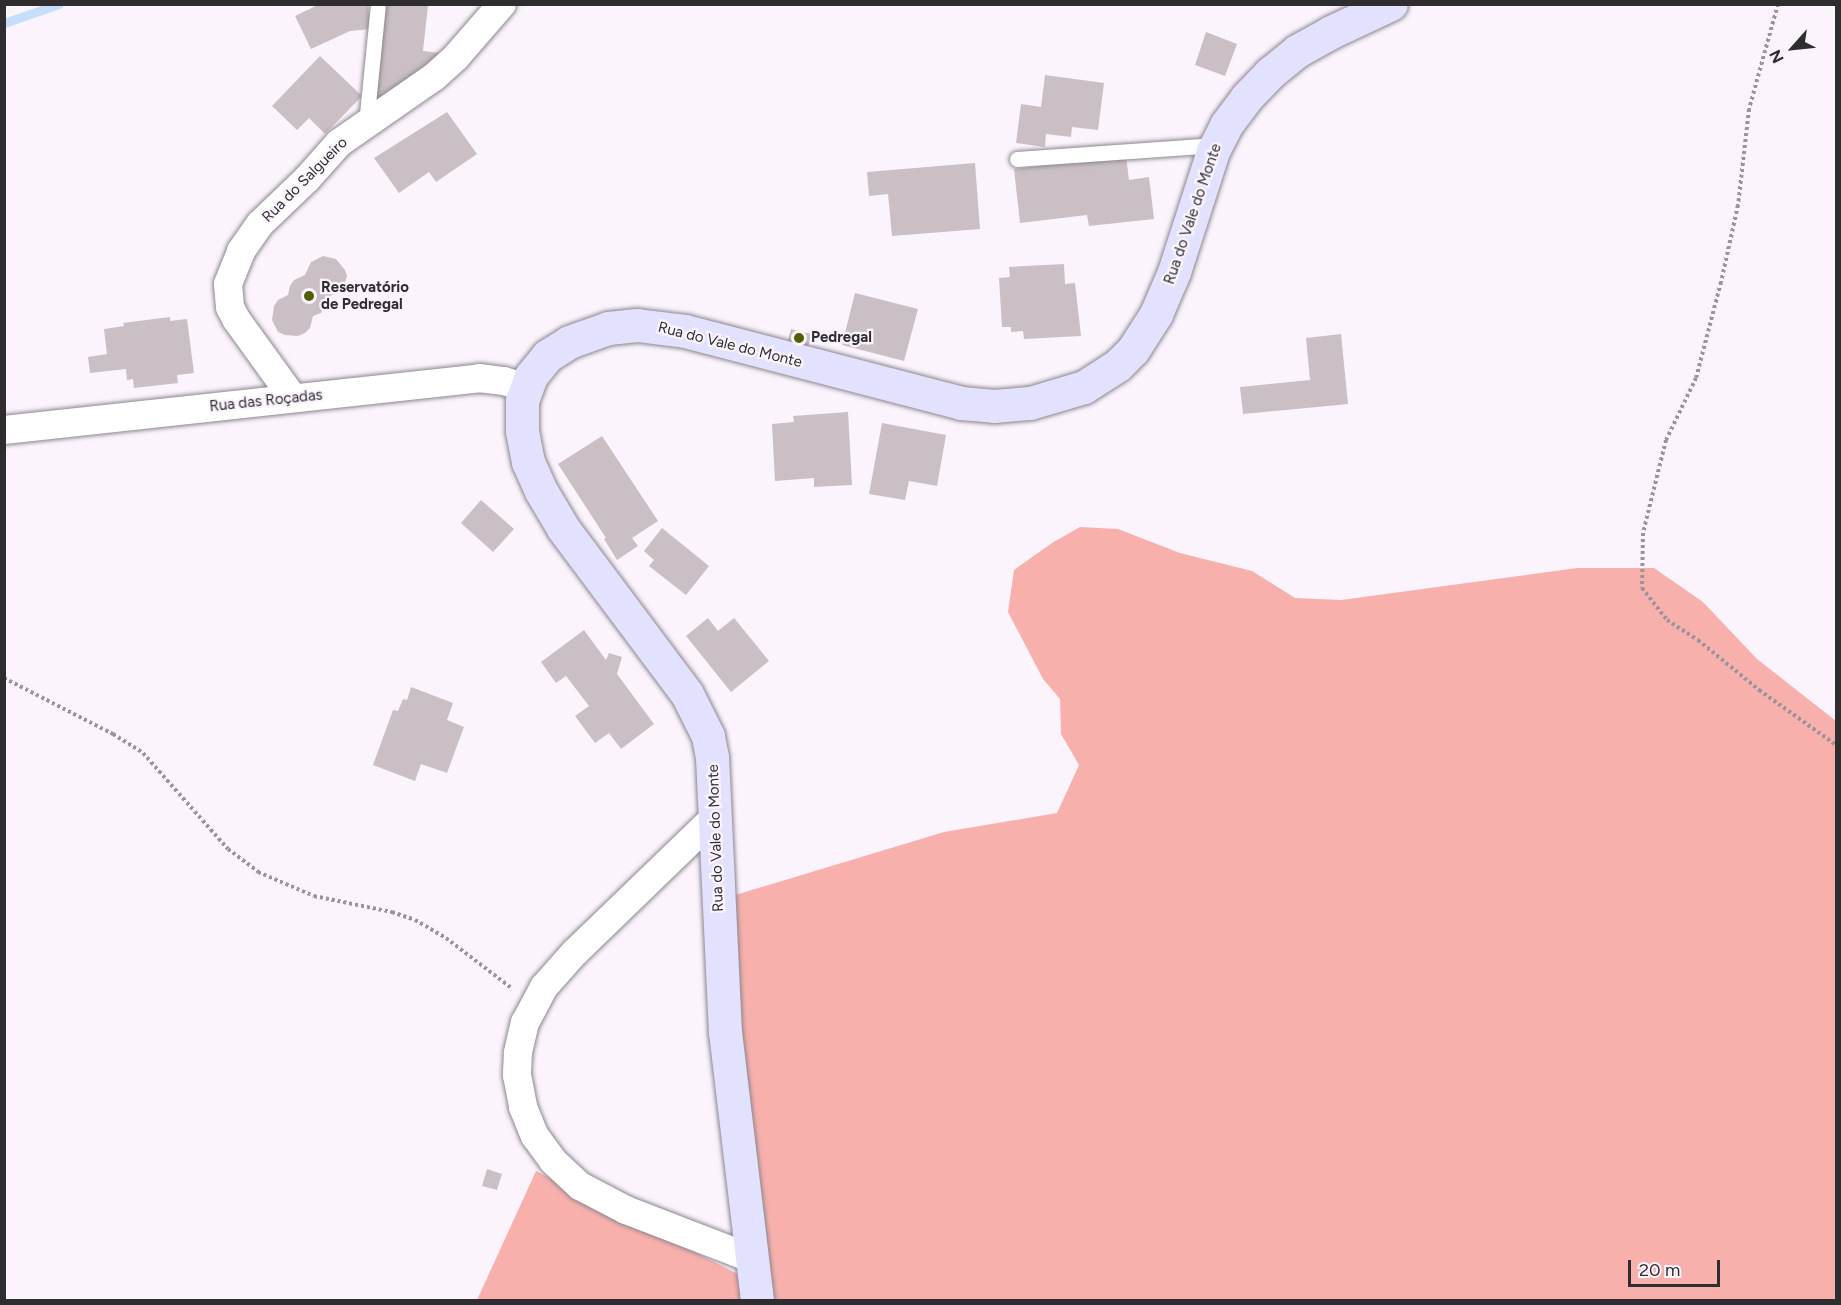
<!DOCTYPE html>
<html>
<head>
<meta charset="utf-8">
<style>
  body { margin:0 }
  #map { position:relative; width:1841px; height:1305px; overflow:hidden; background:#fbf4fd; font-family:Figtree,sans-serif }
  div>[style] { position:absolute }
  .green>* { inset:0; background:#f8b0ad }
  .stream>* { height:9px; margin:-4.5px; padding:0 4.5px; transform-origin:4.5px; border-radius:4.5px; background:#c5defa }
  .building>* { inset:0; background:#cabfc4 }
  .path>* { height:4px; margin-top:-2px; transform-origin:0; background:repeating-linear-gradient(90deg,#99949a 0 3px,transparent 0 6px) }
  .roads { filter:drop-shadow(0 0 2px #8c868e) drop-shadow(0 0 2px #8c868e) }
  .lane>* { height:15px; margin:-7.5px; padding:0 7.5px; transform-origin:7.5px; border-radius:7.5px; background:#fff }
  .street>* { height:28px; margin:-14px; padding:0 14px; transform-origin:14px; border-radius:14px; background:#fff }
  .secondary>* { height:33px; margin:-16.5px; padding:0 16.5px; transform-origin:16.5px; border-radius:16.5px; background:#e3e2fe }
  .dots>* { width:16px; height:16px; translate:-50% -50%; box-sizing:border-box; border:3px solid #fbf4fd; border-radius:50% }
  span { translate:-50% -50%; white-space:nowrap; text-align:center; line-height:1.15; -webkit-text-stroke:4.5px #fbf4fd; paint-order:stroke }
  .street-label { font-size:15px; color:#2f2d30 }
  .poi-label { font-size:15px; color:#2f2d30; font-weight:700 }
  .left { translate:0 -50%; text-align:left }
  .frame { position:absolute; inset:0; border:6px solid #2f2d30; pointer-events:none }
  .north { position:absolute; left:1763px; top:18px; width:60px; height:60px; -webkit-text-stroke:4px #fbf4fd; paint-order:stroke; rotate:243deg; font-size:16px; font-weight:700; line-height:24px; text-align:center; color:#2f2d30 }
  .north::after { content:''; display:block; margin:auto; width:21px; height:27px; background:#2f2d30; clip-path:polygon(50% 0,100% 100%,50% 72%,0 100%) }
  .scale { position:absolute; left:1628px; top:1260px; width:92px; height:27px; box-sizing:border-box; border:3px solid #2f2d30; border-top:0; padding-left:8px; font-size:18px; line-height:21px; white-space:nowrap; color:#2f2d30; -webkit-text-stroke:4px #fbf4fd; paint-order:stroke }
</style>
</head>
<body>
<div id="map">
  <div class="green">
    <div style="clip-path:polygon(1080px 527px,1118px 529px,1180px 553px,1252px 571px,1295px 598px,1341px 600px,1577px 568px,1654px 568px,1703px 602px,1757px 659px,1836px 721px,1836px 1300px,477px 1300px,536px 1171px,769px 1290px,748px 1131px,732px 896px,944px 832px,1057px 813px,1079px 765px,1061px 734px,1060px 699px,1043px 679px,1008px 612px,1014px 570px,1052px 543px)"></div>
  </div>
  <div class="stream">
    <div style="left:4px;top:23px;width:58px;rotate:-19.1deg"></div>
  </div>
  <div class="building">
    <div style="clip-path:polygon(320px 4px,368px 4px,370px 29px,350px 31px,311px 49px,295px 16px)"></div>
    <div style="clip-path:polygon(383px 4px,428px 5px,423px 51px,441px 53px,420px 78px,371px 107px)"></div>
    <div style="clip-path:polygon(1206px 32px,1237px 44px,1225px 76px,1195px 65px)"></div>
    <div style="clip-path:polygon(320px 56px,362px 96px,325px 134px,309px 118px,297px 130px,272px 106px)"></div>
    <div style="clip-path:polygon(1045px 75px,1104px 83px,1098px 130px,1072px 127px,1071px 137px,1046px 134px,1045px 147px,1016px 143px,1021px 104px,1041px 107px)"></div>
    <div style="clip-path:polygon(447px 112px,477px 154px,436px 182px,429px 172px,399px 193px,374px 158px)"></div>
    <div style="clip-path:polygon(1126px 156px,1129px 180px,1149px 177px,1154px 219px,1089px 226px,1087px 215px,1020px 223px,1014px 169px)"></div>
    <div style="clip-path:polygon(975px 163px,980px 229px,892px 236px,888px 194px,869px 196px,867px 172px)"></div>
    <div style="clip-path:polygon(323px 256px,336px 259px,345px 270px,347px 276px,343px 289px,329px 297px,321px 313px,313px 316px,310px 328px,305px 333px,298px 336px,285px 335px,278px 332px,272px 320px,274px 306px,278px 300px,288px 295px,290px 286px,294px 280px,305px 275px,311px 262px)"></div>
    <div style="clip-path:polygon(1064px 264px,1065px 284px,1075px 283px,1081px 336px,1024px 339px,1023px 331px,1011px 332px,1011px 327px,1002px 327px,999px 278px,1010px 277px,1009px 267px)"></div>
    <div style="clip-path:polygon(855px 293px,918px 309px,904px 361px,842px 345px)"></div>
    <div style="clip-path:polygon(170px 317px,170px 321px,187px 319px,194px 373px,177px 375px,178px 383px,134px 388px,133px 379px,127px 380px,126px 369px,90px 373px,88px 357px,107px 354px,104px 329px,124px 326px,123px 323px)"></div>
    <div style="clip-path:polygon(791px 329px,811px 334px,808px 348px,787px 343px)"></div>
    <div style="clip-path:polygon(1341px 334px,1348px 404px,1243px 414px,1240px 387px,1310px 380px,1306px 338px)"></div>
    <div style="clip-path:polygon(848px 412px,852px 485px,814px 487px,814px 478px,775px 481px,772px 424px,794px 422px,793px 416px)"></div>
    <div style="clip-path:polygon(882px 423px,946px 435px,937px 486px,909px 481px,905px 500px,869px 494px)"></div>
    <div style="clip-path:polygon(602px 436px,658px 521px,632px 538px,638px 546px,617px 560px,604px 539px,606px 538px,558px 464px)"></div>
    <div style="clip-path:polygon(481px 500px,514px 529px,493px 552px,461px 523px)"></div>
    <div style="clip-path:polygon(662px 528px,709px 566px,686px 595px,649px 566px,654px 560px,644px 551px)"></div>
    <div style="clip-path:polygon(708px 618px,718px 631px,734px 618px,769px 661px,731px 692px,686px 636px)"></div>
    <div style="clip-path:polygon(584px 630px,606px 660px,609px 653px,622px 657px,617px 674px,654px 724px,621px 749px,609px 733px,595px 743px,575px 716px,589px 706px,566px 676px,556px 683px,541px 662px)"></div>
    <div style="clip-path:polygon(411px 687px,453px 703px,447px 720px,464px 727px,447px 773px,421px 764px,415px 781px,373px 765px,393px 710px,398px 711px,403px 699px,407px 700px)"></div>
    <div style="clip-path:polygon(487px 1169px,502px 1174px,497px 1190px,482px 1186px)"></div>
  </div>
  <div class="path">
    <div style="left:1778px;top:4px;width:109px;rotate:105.4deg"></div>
    <div style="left:1749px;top:109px;width:97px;rotate:96.5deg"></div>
    <div style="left:1738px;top:205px;width:79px;rotate:102.4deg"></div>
    <div style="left:1721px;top:282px;width:99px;rotate:104.6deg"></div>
    <div style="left:1696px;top:378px;width:69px;rotate:115.8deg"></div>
    <div style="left:1666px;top:440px;width:96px;rotate:103.9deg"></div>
    <div style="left:1643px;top:533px;width:55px;rotate:91deg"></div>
    <div style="left:1642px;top:588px;width:41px;rotate:52deg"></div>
    <div style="left:1667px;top:620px;width:37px;rotate:33deg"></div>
    <div style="left:1698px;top:640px;width:79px;rotate:39.3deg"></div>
    <div style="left:1759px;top:690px;width:95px;rotate:35.5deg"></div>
    <div style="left:4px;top:678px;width:123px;rotate:27.2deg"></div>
    <div style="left:113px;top:734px;width:36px;rotate:32deg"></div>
    <div style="left:143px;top:753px;width:128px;rotate:48.5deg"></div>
    <div style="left:228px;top:849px;width:38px;rotate:37deg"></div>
    <div style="left:258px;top:872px;width:61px;rotate:23.2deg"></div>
    <div style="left:314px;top:896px;width:80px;rotate:11.6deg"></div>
    <div style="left:392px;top:912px;width:24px;rotate:19deg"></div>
    <div style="left:415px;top:920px;width:36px;rotate:30deg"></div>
    <div style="left:446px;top:938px;width:81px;rotate:37.4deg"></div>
  </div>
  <div class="roads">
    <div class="lane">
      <div style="left:366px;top:124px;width:121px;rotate:-84.3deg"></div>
      <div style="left:1017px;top:159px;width:199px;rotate:-4deg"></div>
    </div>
    <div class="street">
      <div style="left:293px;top:398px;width:97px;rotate:-125.8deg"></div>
      <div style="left:236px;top:319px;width:13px;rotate:-117deg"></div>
      <div style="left:230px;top:307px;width:23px;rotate:-95deg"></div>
      <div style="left:228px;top:284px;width:35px;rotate:-68deg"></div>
      <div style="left:241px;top:251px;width:33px;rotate:-55deg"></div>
      <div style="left:260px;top:224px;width:65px;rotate:-43.8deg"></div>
      <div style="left:307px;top:179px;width:48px;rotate:-48.4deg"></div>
      <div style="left:339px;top:143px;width:116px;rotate:-34.8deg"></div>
      <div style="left:434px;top:77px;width:30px;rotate:-42deg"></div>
      <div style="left:456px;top:57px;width:70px;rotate:-49deg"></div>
      <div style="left:4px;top:430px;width:478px;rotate:-6.2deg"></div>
      <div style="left:479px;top:378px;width:25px;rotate:7deg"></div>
      <div style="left:504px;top:381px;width:23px;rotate:18deg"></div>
      <div style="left:714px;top:818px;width:193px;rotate:136deg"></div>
      <div style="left:575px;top:952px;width:47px;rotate:131.5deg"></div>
      <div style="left:544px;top:987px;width:40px;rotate:118deg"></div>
      <div style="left:525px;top:1022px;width:32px;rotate:103deg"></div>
      <div style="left:518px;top:1053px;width:22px;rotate:93deg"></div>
      <div style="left:517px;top:1075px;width:33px;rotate:79deg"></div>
      <div style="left:523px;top:1107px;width:31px;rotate:68deg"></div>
      <div style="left:535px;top:1136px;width:31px;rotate:54deg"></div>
      <div style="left:553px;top:1161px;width:37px;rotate:43deg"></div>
      <div style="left:580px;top:1186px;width:52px;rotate:27.6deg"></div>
      <div style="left:626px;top:1210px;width:136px;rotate:21.1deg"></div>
    </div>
    <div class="secondary">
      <div style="left:757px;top:1300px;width:269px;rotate:-96.8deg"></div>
      <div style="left:725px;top:1033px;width:276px;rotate:-92.7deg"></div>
      <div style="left:712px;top:757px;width:21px;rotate:-101deg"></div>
      <div style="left:708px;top:736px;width:47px;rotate:-116.6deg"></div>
      <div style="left:687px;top:694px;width:207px;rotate:-126.8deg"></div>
      <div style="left:563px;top:528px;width:43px;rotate:-120.7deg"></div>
      <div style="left:541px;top:491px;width:32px;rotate:-114deg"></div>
      <div style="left:528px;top:462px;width:32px;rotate:-101deg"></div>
      <div style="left:522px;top:431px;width:30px;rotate:-90deg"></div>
      <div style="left:522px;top:401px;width:27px;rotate:-70deg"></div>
      <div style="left:531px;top:376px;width:26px;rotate:-51deg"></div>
      <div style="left:547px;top:356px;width:26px;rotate:-32deg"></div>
      <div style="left:569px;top:342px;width:41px;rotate:-19.7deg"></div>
      <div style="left:608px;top:328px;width:29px;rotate:-6deg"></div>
      <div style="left:637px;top:325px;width:48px;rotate:7.1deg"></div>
      <div style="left:685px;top:331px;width:285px;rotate:14.6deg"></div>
      <div style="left:961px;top:403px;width:33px;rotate:5deg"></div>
      <div style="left:994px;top:406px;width:36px;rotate:-5deg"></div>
      <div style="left:1030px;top:403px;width:56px;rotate:-16.5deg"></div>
      <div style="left:1084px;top:387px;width:40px;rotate:-32.9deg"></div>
      <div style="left:1118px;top:365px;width:21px;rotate:-45deg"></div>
      <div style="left:1133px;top:350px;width:43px;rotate:-57.4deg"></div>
      <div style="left:1156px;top:314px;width:46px;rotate:-66.8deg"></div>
      <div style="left:1174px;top:272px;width:127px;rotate:-72.1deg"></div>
      <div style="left:1213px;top:151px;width:29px;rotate:-63deg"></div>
      <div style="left:1226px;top:125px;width:34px;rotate:-53deg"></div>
      <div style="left:1246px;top:98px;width:35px;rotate:-46deg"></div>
      <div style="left:1270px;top:73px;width:35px;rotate:-39deg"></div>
      <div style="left:1297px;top:51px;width:39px;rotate:-29deg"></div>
      <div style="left:1331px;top:32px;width:66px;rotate:-25deg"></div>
    </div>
  </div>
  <div class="dots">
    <div style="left:309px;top:296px;background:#4f6003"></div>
    <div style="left:799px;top:338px;background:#4f6003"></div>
  </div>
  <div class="street-label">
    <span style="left:305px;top:180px;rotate:-45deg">Rua do Salgueiro</span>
    <span style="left:1193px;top:214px;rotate:-71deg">Rua do Vale do Monte</span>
    <span style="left:730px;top:345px;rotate:14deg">Rua do Vale do Monte</span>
    <span style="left:266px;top:401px;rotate:-6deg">Rua das Roçadas</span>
    <span style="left:716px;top:838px;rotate:-92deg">Rua do Vale do Monte</span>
  </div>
  <div class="poi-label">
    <span class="left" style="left:321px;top:296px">Reservatório<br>de Pedregal</span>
    <span class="left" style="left:811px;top:338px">Pedregal</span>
  </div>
  <div class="frame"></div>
  <div class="north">N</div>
  <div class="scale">20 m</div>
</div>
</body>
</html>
